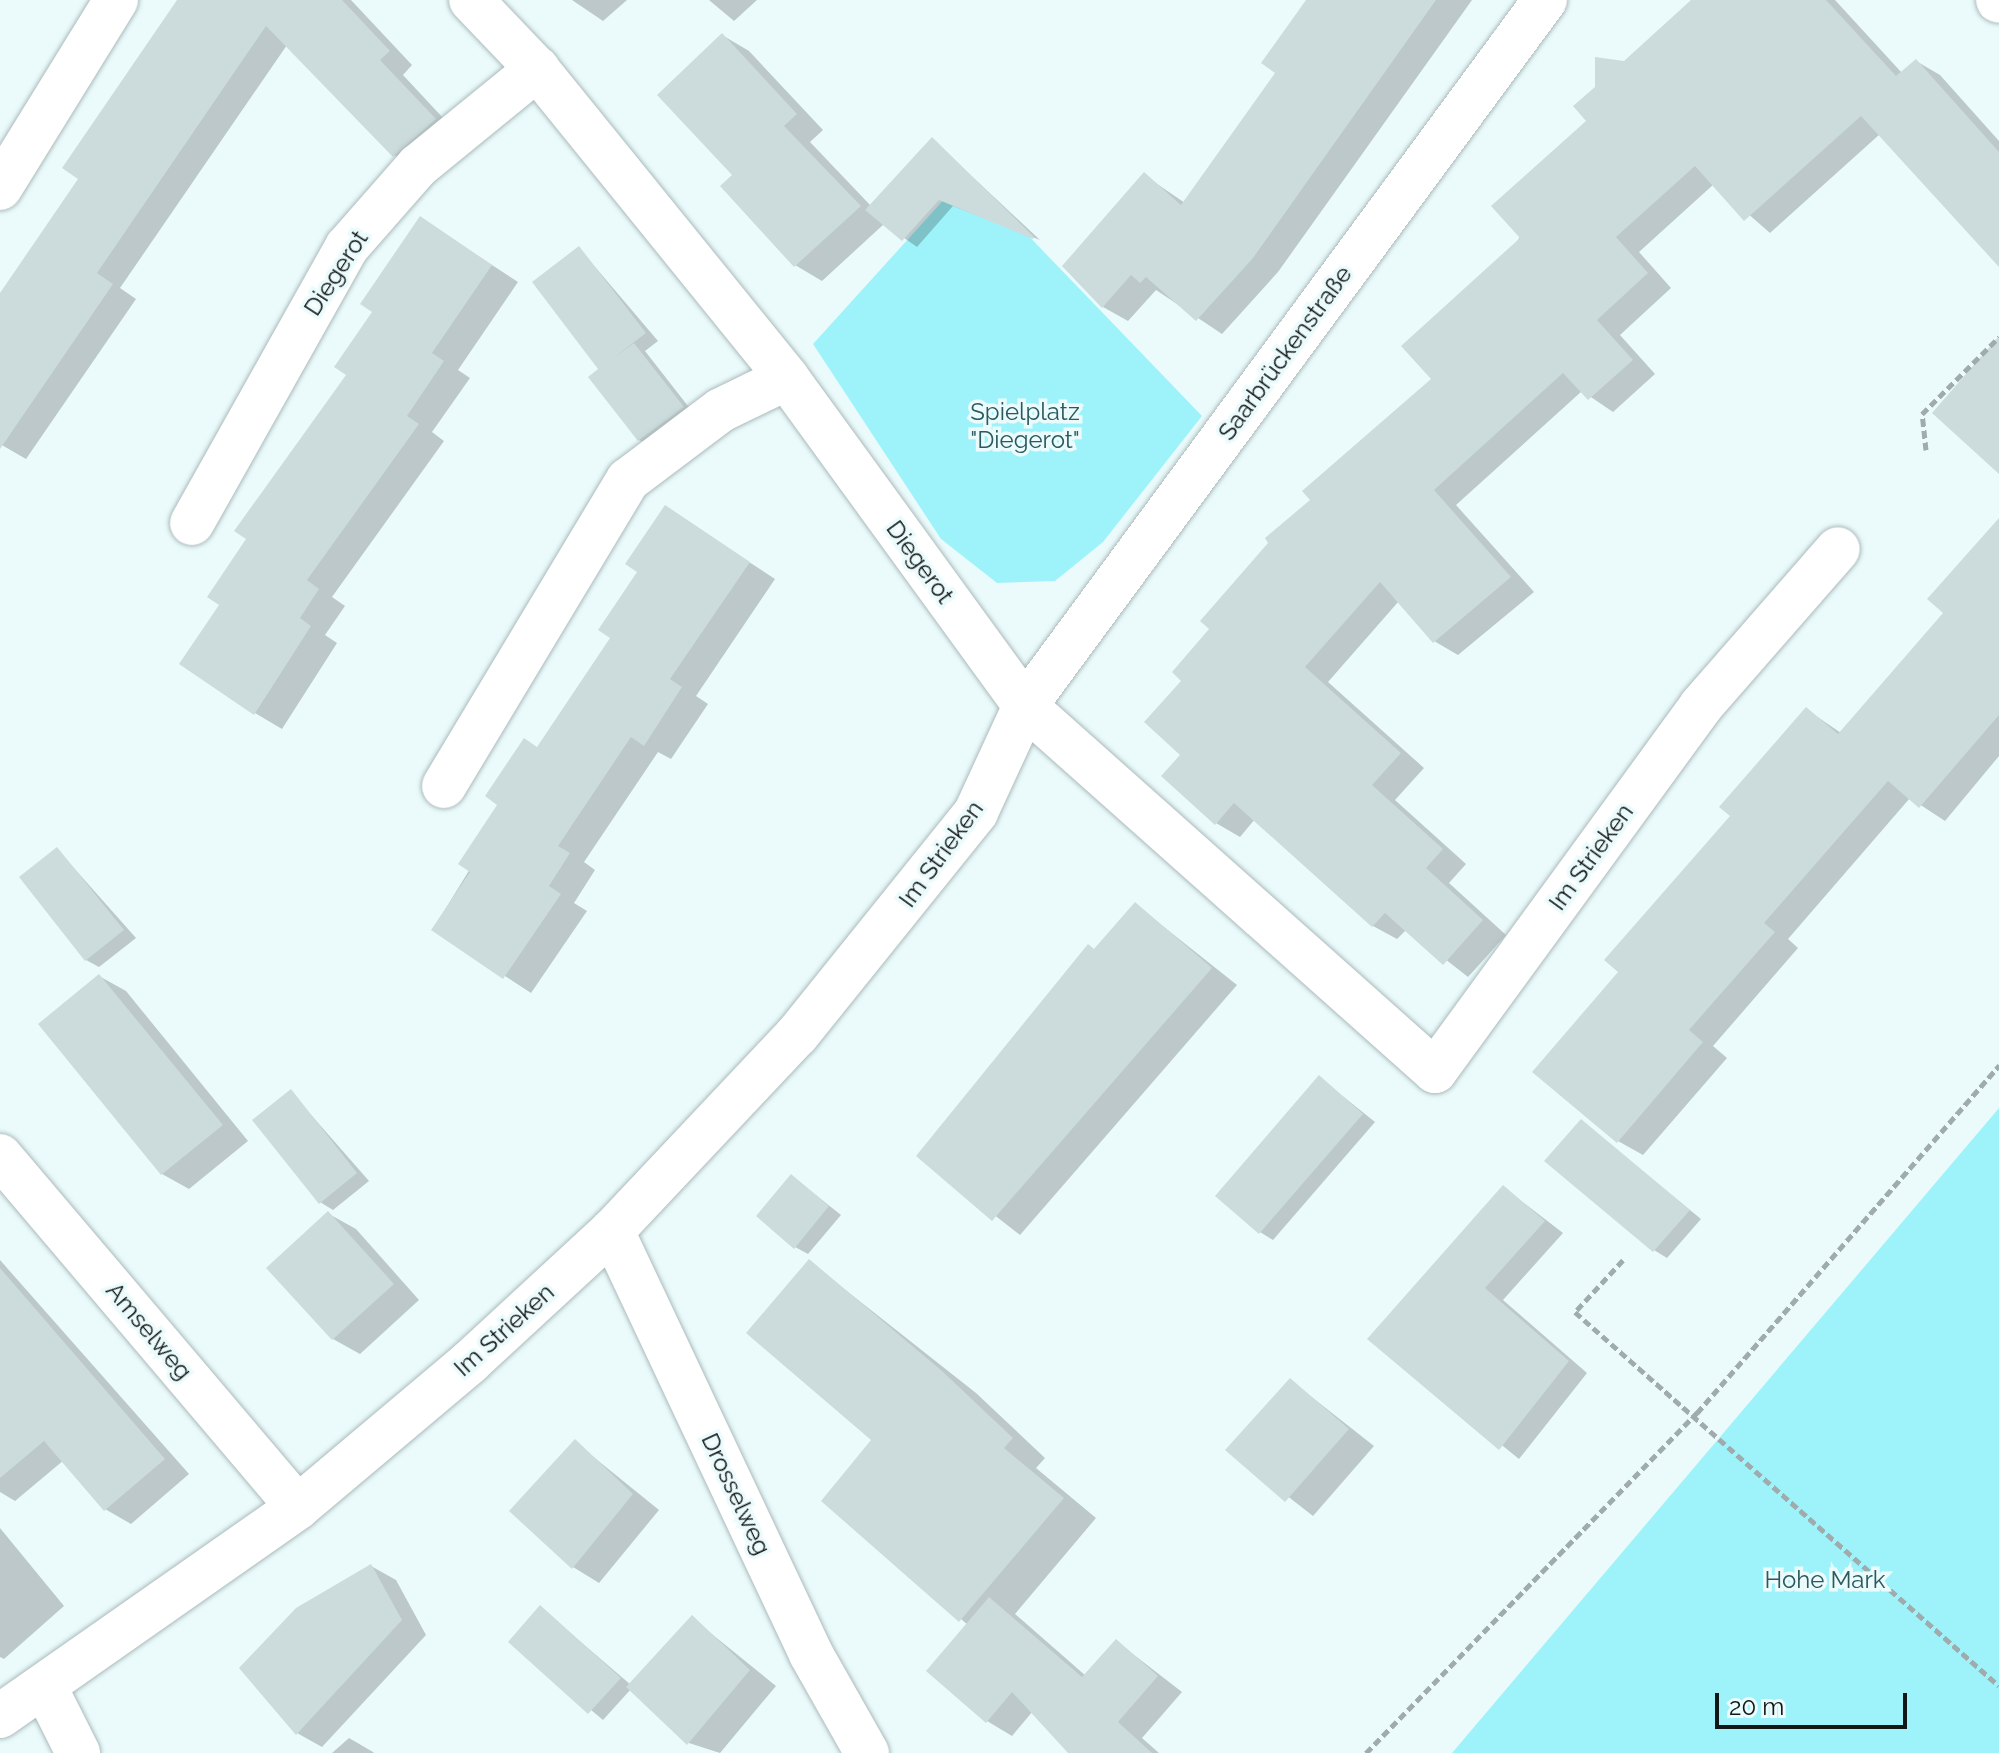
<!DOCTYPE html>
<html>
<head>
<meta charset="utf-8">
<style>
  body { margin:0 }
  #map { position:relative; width:1999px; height:1753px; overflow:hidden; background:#ebfbfc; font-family:Raleway,sans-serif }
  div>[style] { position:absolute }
  .green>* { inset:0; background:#9ef3fb }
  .shadow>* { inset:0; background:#0003 }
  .building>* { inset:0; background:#ccdbdc }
  .path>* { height:5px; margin-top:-2.5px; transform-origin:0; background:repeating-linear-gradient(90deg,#9fabac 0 8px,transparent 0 12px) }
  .roads { filter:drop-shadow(0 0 2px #abbabb) drop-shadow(0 0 2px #abbabb) }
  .street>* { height:44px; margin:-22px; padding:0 22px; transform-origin:22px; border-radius:22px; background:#fff }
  span { translate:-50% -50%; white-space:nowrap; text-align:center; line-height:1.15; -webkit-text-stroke:7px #ebfbfc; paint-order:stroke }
  .street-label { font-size:24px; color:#111617 }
  .park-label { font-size:24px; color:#2b595e }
  .scale { position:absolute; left:1715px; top:1693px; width:192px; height:36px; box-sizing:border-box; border:4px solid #111617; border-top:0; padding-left:10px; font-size:24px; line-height:28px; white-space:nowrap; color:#111617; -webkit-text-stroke:6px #ebfbfc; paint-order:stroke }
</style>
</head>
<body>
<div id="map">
  <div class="green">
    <div style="clip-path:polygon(968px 173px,1202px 416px,1103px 542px,1055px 581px,997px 583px,941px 539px,813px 344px)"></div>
    <div style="clip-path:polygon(1999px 1108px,1999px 1753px,1452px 1753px)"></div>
  </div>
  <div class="shadow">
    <div style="clip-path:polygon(180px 0,351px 0,412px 65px,403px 75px,458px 134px,418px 169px,394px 155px,287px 45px,120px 288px,136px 299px,26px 459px,0 444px,0 297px,81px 178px)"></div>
    <div style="clip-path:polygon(572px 0,627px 0,603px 21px)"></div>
    <div style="clip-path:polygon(709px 0,757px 0,734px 21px)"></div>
    <div style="clip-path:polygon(1309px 0,1472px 0,1278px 272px,1222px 334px,1156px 290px,1128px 321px,1103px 307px,1144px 175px,1185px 203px,1278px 72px)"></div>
    <div style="clip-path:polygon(1694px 0,1835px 0,1902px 73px,1916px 61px,1940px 75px,1999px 141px,1999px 259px,1880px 134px,1770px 233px,1714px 184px,1639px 252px,1671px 288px,1620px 335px,1655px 374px,1613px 412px,1582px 391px,1456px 505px,1534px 592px,1458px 655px,1434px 641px,1399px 601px,1328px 682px,1424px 768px,1395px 800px,1466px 864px,1449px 883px,1506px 935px,1468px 977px,1407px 929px,1397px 939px,1373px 926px,1255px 819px,1240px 837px,1216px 823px,1183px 755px,1183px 681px,1313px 501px,1434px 380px,1624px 63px)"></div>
    <div style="clip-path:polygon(722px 35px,749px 51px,823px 130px,810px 142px,871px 206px,932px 139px,1040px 240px,953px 206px,917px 247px,884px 224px,822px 281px,795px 265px,735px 175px)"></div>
    <div style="clip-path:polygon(420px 218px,518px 282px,458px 370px,470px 378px,432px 432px,444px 441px,332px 597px,345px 606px,325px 635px,337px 643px,282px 729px,255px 713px,222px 604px,249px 538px,349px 374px)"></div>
    <div style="clip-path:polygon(579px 248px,658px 341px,645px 351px,695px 415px,652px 447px,639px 440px,601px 370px)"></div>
    <div style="clip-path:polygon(665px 507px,775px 579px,696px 696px,708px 704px,671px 759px,658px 752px,584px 862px,595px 870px,574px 903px,587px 911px,531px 993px,433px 929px,613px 637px)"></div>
    <div style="clip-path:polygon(1999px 521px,1999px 756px,1945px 821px,1910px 798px,1788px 939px,1798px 948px,1713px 1046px,1727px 1058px,1643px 1155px,1618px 1141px,1621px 972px,1806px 709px,1841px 733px,1946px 613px)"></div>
    <div style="clip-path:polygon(57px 849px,136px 938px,99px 967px,86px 960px)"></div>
    <div style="clip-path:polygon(1135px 904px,1237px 985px,1020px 1235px,919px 1156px)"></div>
    <div style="clip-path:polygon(99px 976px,126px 991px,248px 1141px,189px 1189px,162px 1174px)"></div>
    <div style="clip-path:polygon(1320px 1078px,1375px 1122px,1273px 1240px,1260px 1232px)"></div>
    <div style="clip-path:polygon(291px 1092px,369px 1181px,333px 1210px,320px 1202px)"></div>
    <div style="clip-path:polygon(1581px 1121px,1701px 1219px,1667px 1258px,1654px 1250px)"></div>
    <div style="clip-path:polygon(792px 1176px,841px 1215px,808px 1254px,795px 1247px)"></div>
    <div style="clip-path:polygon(1503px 1187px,1563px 1233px,1503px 1300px,1587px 1373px,1519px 1459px,1370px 1338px)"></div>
    <div style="clip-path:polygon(329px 1214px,356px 1229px,419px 1300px,360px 1354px,333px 1339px)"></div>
    <div style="clip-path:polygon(0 1260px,189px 1474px,131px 1524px,105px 1509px,64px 1460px,15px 1501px,0 1492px)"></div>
    <div style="clip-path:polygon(810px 1262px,976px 1393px,1045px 1458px,1036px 1468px,1096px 1518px,1015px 1614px,1086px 1676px,1116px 1641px,1182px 1692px,1142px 1738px,1159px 1753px,1070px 1753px,1033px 1711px,1012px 1736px,987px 1721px,968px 1625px,824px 1501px,874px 1440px)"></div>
    <div style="clip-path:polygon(1290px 1380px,1374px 1446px,1313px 1516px,1228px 1450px)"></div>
    <div style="clip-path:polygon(575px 1442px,659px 1510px,599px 1583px,573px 1567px)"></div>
    <div style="clip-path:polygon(0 1528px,64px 1606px,4px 1659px,0 1657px)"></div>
    <div style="clip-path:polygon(371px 1566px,396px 1580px,426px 1635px,322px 1747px,297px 1733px)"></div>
    <div style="clip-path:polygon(540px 1607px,631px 1685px,692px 1618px,776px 1686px,720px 1753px,689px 1743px,631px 1689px,603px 1720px,510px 1642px)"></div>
    <div style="clip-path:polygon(349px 1738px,373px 1752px,374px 1753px,332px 1753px)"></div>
  </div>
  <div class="building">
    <div style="clip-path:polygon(177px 0,342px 0,390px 51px,380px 60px,436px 119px,393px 157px,266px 26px,97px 273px,113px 284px,0 449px,0 293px,78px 179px,62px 168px)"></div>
    <div style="clip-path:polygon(1306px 0,1436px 0,1253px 258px,1196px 321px,1146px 277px,1140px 283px,1131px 275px,1102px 308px,1062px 266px,1144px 172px,1181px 205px,1275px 73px,1261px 63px)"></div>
    <div style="clip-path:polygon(1691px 0,1826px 0,1896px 76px,1916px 59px,1999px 152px,1999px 267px,1861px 116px,1744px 221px,1695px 166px,1616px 237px,1648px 273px,1597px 320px,1633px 360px,1588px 400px,1563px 373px,1434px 490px,1511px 577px,1433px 643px,1380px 582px,1305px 667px,1401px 753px,1372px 785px,1443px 849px,1426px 868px,1483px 920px,1443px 965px,1385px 913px,1372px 927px,1234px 803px,1215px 825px,1161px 776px,1180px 755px,1144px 722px,1181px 681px,1172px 672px,1209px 629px,1200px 621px,1268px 543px,1265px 538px,1310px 500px,1302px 491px,1431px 379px,1401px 346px,1520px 238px,1491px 206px,1586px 121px,1573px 106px,1595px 87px,1595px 57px,1624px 61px)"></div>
    <div style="clip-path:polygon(722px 33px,797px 114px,784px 126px,861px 206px,794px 267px,720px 186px,732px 175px,657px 95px)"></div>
    <div style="clip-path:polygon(932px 137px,1034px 237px,1033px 239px,939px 200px,902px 241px,865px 210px)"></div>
    <div style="clip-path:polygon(420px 216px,492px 265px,432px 353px,444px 361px,407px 416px,419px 424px,307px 580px,319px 589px,300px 618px,311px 626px,254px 715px,179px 664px,219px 605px,207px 597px,246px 539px,234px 531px,346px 375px,334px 367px,372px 312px,360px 304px)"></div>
    <div style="clip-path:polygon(579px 246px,646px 333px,612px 359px,634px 343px,684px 407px,638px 441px,588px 377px,598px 369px,532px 282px)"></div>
    <div style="clip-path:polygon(1999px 336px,1999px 474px,1932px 413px)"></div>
    <div style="clip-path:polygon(665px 505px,750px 562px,670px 679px,682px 687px,644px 746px,631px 737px,558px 846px,570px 853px,549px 886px,561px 894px,503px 979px,431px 930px,470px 872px,458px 864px,497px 805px,485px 796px,524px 738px,537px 747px,610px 638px,598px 630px,637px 572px,625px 564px)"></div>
    <div style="clip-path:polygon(1999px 518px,1999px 715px,1919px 808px,1888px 781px,1764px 923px,1775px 932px,1689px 1030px,1703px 1042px,1617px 1143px,1532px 1072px,1618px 972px,1604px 960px,1730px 816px,1719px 807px,1806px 707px,1838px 734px,1943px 613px,1927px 599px)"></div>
    <div style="clip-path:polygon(57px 847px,124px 930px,85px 961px,19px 877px)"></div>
    <div style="clip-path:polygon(1135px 902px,1212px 968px,992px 1221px,916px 1156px,1088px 944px,1094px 949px)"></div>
    <div style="clip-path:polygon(99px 974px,223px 1125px,161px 1175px,38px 1024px)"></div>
    <div style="clip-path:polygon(1319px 1075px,1363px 1114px,1259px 1234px,1215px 1196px)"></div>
    <div style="clip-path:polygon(291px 1089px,357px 1173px,319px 1204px,252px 1120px)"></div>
    <div style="clip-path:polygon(1581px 1119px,1690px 1210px,1653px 1252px,1544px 1161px)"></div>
    <div style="clip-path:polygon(791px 1174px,829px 1206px,794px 1249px,756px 1216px)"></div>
    <div style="clip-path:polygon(1503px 1185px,1545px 1221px,1485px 1288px,1569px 1361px,1499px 1450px,1367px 1339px)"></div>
    <div style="clip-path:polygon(328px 1211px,394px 1284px,332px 1340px,266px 1268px)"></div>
    <div style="clip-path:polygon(809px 1259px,942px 1371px,1013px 1438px,1004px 1448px,1064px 1498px,959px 1622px,821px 1501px,871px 1440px,746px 1333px)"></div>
    <div style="clip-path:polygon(0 1268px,165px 1459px,104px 1511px,44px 1441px,0 1478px)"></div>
    <div style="clip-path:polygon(1290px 1378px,1349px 1429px,1285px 1502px,1225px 1450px)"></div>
    <div style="clip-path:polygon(575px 1439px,633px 1494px,572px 1569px,509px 1511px)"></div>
    <div style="clip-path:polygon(371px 1564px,402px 1620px,296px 1735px,239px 1668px,296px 1608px)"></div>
    <div style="clip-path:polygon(989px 1597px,1082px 1677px,1116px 1639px,1158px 1676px,1118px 1722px,1152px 1753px,1068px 1753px,1012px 1692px,986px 1723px,926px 1671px)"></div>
    <div style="clip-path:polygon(540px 1605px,621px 1678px,588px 1714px,508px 1642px)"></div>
    <div style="clip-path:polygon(692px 1615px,750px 1670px,687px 1745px,626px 1687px)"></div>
  </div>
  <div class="path">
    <div style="left:1926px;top:450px;width:36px;rotate:-96deg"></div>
    <div style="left:1922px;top:414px;width:109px;rotate:-45deg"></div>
    <div style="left:1623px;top:1260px;width:71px;rotate:132.7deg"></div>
    <div style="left:1575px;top:1312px;width:565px;rotate:41.41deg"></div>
    <div style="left:1366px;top:1753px;width:475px;rotate:-45.8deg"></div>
    <div style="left:1697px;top:1413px;width:461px;rotate:-49deg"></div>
  </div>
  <div class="roads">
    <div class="street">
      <div style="left:471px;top:0;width:95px;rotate:46.3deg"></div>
      <div style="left:537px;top:69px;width:397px;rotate:51deg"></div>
      <div style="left:787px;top:378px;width:405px;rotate:54deg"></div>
      <div style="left:1025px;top:706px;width:549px;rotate:41.68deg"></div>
      <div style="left:1435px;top:1071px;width:452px;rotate:-53.9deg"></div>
      <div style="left:1701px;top:706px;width:208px;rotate:-48.9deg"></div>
      <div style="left:1998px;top:0;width:1px;rotate:45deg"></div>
      <div style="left:0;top:188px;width:221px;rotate:-58.3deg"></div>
      <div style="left:192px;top:523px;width:317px;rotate:-60.7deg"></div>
      <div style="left:347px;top:247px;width:108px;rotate:-48.8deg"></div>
      <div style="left:418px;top:166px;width:154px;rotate:-39.2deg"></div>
      <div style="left:444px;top:786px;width:357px;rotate:-59deg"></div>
      <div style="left:628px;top:480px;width:116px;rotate:-37deg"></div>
      <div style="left:721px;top:410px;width:73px;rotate:-25.9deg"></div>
      <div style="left:0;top:1156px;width:460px;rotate:49.7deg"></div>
      <div style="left:612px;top:1231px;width:467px;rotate:64.8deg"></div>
      <div style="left:811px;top:1654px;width:114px;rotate:60.5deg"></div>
      <div style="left:45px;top:1687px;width:74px;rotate:63.4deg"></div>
      <div style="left:0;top:1716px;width:364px;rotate:-35deg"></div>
      <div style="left:298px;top:1507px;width:225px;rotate:-40.1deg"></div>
      <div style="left:470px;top:1362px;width:193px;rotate:-42.7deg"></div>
      <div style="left:612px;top:1231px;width:270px;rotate:-46.7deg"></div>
      <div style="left:797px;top:1035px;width:286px;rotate:-51.2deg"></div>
      <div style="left:976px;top:812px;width:117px;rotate:-65.2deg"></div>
      <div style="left:1025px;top:706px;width:877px;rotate:-53.63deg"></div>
    </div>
  </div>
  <div class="street-label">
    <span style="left:336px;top:273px;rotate:-57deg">Diegerot</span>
    <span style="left:1285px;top:353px;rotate:-54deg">Saarbrückenstraße</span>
    <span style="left:920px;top:562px;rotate:54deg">Diegerot</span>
    <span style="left:941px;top:854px;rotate:-54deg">Im Strieken</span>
    <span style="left:1591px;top:857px;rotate:-54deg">Im Strieken</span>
    <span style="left:504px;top:1330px;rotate:-42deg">Im Strieken</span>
    <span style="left:149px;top:1331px;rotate:50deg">Amselweg</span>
    <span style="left:736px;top:1494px;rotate:65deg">Drosselweg</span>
  </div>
  <div class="park-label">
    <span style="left:1025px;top:426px">Spielplatz<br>"Diegerot"</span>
    <span style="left:1825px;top:1580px">Hohe Mark</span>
  </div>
  <div class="scale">20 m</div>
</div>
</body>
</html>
